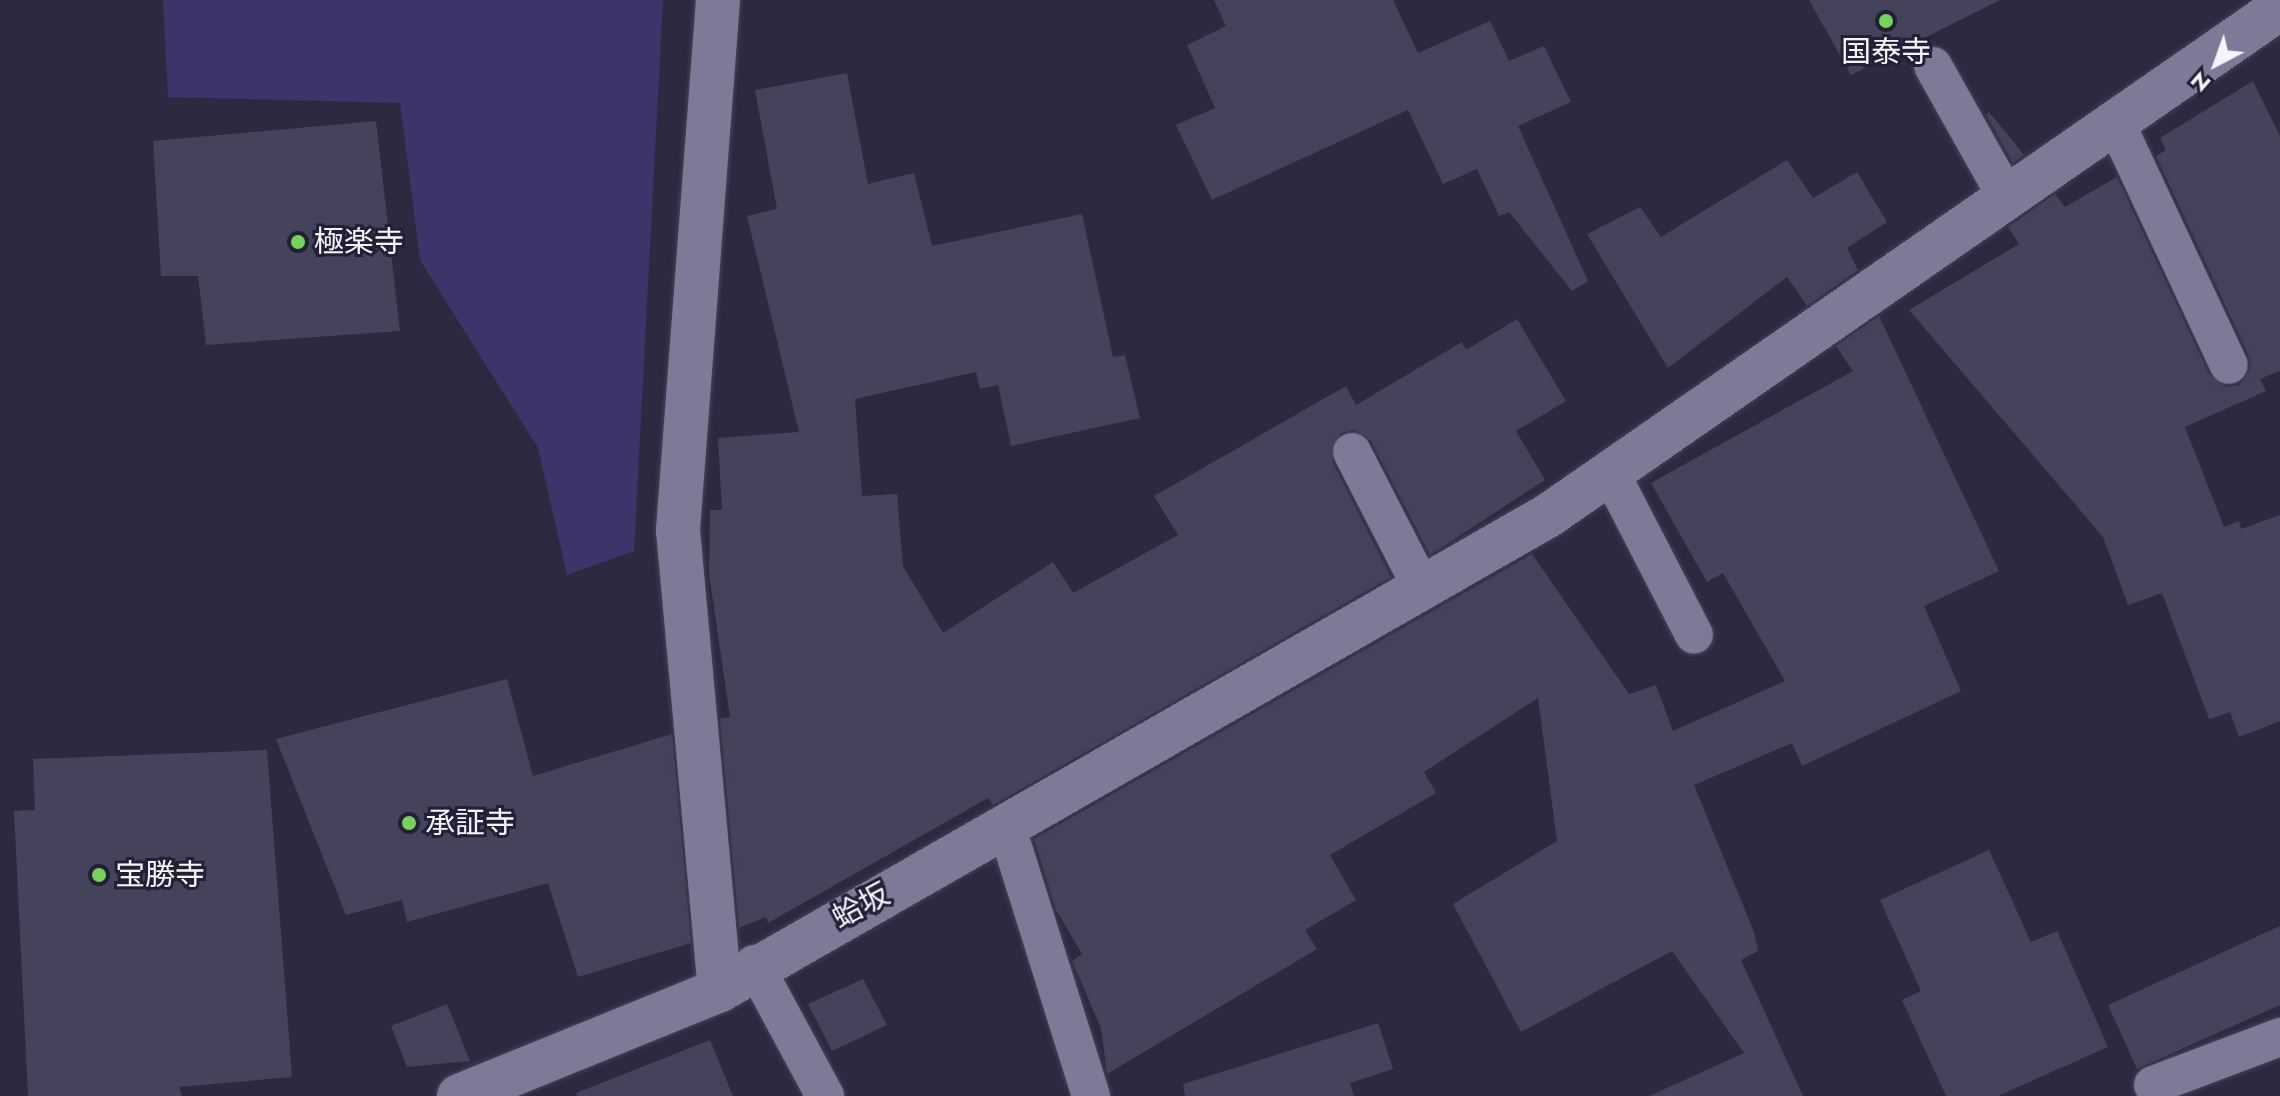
<!DOCTYPE html>
<html>
<head>
<meta charset="utf-8">
<style>
  body { margin:0 }
  #map { position:relative; width:2280px; height:1096px; overflow:hidden; background:#2c2941; font-family:Jost,"Noto Sans JP",sans-serif }
  div>[style] { position:absolute }
  .green>* { inset:0; background:#3d3469 }
  .building>* { inset:0; background:#45425c }
  .roads { filter:drop-shadow(0 0 2px #454356) drop-shadow(0 0 2px #454356) }
  .service>* { height:38px; margin:-19px; padding:0 19px; transform-origin:19px; border-radius:19px; background:#7c7a97 }
  .minor>* { height:44px; margin:-22px; padding:0 22px; transform-origin:22px; border-radius:22px; background:#7c7a97 }
  .dots>* { width:22px; height:22px; translate:-50% -50%; box-sizing:border-box; border:4px solid #221f36; border-radius:50% }
  span { translate:-50% -50%; white-space:nowrap; text-align:center; line-height:1.15; -webkit-text-stroke:6px #221f36; paint-order:stroke }
  .poi-label { font-size:30px; color:#f4f4fd }
  .left { translate:0 -50%; text-align:left }
  .street-label { font-size:30px; color:#f4f4fd }
  .north { position:absolute; left:2176px; top:24px; width:80px; height:80px; -webkit-text-stroke:6px #221f36; paint-order:stroke; rotate:221deg; font-size:22px; font-weight:700; line-height:32px; text-align:center; color:#f4f4fd }
  .north::after { content:''; display:block; margin:auto; width:28px; height:36px; background:#f4f4fd; clip-path:polygon(50% 0,100% 100%,50% 72%,0 100%) }
</style>
</head>
<body>
<div id="map">
  <div class="green">
    <div style="clip-path:polygon(163px 0,663px 0,634px 551px,567px 575px,538px 448px,420px 260px,400px 103px,168px 97px)"></div>
  </div>
  <div class="building">
    <div style="clip-path:polygon(1214px 0,1393px 0,1418px 53px,1490px 21px,1509px 61px,1544px 46px,1571px 102px,1518px 126px,1588px 281px,1572px 291px,1509px 212px,1499px 216px,1477px 169px,1443px 184px,1408px 110px,1212px 200px,1176px 125px,1215px 108px,1187px 45px,1226px 26px)"></div>
    <div style="clip-path:polygon(1809px 0,2000px 0,1851px 75px)"></div>
    <div style="clip-path:polygon(847px 73px,868px 184px,914px 173px,932px 246px,1082px 214px,1113px 357px,1125px 355px,1140px 418px,1011px 446px,998px 385px,980px 389px,976px 372px,855px 399px,862px 496px,897px 494px,903px 566px,943px 633px,1053px 562px,1073px 593px,1178px 535px,1154px 496px,1346px 386px,1356px 405px,1462px 342px,1466px 350px,1517px 319px,1566px 401px,1516px 431px,1545px 480px,1430px 555px,1371px 441px,1354px 430px,1341px 433px,1332px 461px,1391px 577px,993px 805px,988px 798px,768px 923px,766px 917px,739px 928px,720px 719px,730px 717px,709px 574px,710px 510px,722px 510px,718px 438px,799px 432px,747px 216px,777px 209px,755px 90px)"></div>
    <div style="clip-path:polygon(2253px 81px,2280px 136px,2280px 371px,2260px 379px,2266px 391px,2185px 427px,2224px 527px,2239px 521px,2241px 529px,2280px 515px,2280px 721px,2239px 737px,2230px 712px,2209px 719px,2162px 593px,2128px 605px,2103px 537px,1909px 310px,2019px 244px,2008px 227px,2055px 194px,2065px 207px,2117px 177px,2209px 374px,2226px 387px,2239px 385px,2251px 368px,2249px 356px,2156px 156px,2166px 150px,2160px 138px)"></div>
    <div style="clip-path:polygon(1989px 112px,2024px 155px,2013px 163px,1986px 115px)"></div>
    <div style="clip-path:polygon(376px 121px,400px 331px,206px 345px,198px 276px,161px 276px,153px 141px)"></div>
    <div style="clip-path:polygon(1787px 160px,1813px 198px,1857px 172px,1887px 222px,1847px 248px,1858px 270px,1807px 306px,1787px 277px,1668px 368px,1587px 234px,1640px 207px,1661px 237px)"></div>
    <div style="clip-path:polygon(1879px 316px,1999px 571px,1924px 606px,1961px 691px,1802px 766px,1792px 743px,1694px 785px,1754px 932px,1758px 951px,1741px 960px,1803px 1096px,1649px 1096px,1744px 1053px,1672px 951px,1521px 1032px,1453px 904px,1557px 841px,1538px 698px,1424px 772px,1436px 793px,1330px 855px,1356px 900px,1305px 930px,1317px 949px,1107px 1074px,1101px 1028px,1072px 961px,1082px 954px,1056px 910px,1034px 839px,1532px 554px,1629px 694px,1656px 685px,1673px 731px,1785px 681px,1723px 573px,1707px 582px,1651px 483px,1853px 371px,1836px 346px)"></div>
    <div style="clip-path:polygon(507px 679px,533px 776px,672px 734px,691px 943px,578px 977px,548px 883px,407px 922px,402px 900px,346px 915px,276px 739px)"></div>
    <div style="clip-path:polygon(267px 750px,292px 1077px,179px 1087px,182px 1096px,28px 1096px,14px 811px,35px 810px,33px 759px)"></div>
    <div style="clip-path:polygon(1989px 850px,2031px 942px,2057px 931px,2108px 1047px,1998px 1096px,1946px 1096px,1902px 1000px,1921px 991px,1880px 900px)"></div>
    <div style="clip-path:polygon(2280px 926px,2280px 1005px,2137px 1069px,2108px 1005px)"></div>
    <div style="clip-path:polygon(863px 979px,887px 1025px,832px 1051px,808px 1004px)"></div>
    <div style="clip-path:polygon(447px 1004px,470px 1061px,407px 1067px,391px 1026px)"></div>
    <div style="clip-path:polygon(1378px 1023px,1393px 1069px,1350px 1083px,1354px 1096px,1185px 1096px,1183px 1084px)"></div>
    <div style="clip-path:polygon(710px 1040px,733px 1096px,577px 1096px,576px 1093px)"></div>
  </div>
  <div class="roads">
    <div class="service">
      <div style="left:1933px;top:66px;width:149px;rotate:60.7deg"></div>
      <div style="left:2115px;top:121px;width:269px;rotate:65deg"></div>
      <div style="left:1352px;top:452px;width:153px;rotate:62.8deg"></div>
      <div style="left:1610px;top:472px;width:183px;rotate:62.7deg"></div>
      <div style="left:1007px;top:828px;width:281px;rotate:72.6deg"></div>
      <div style="left:754px;top:964px;width:150px;rotate:61.7deg"></div>
      <div style="left:2153px;top:1085px;width:136px;rotate:-20.7deg"></div>
    </div>
    <div class="minor">
      <div style="left:718px;top:0;width:532px;rotate:94.32deg"></div>
      <div style="left:678px;top:530px;width:462px;rotate:84.8deg"></div>
      <div style="left:459px;top:1096px;width:282px;rotate:-22.1deg"></div>
      <div style="left:720px;top:990px;width:955px;rotate:-29.81deg"></div>
      <div style="left:1549px;top:515px;width:890px;rotate:-34.74deg"></div>
    </div>
  </div>
  <div class="dots">
    <div style="left:1886px;top:21px;background:#77d259"></div>
    <div style="left:298px;top:242px;background:#77d259"></div>
    <div style="left:409px;top:823px;background:#77d259"></div>
    <div style="left:99px;top:875px;background:#77d259"></div>
  </div>
  <div class="poi-label">
    <span style="left:1886px;top:52px">国泰寺</span>
    <span class="left" style="left:314px;top:242px">極楽寺</span>
    <span class="left" style="left:425px;top:823px">承証寺</span>
    <span class="left" style="left:115px;top:875px">宝勝寺</span>
  </div>
  <div class="street-label">
    <span style="left:861px;top:906px;rotate:-28deg">蛤坂</span>
  </div>
  <div class="north">N</div>
</div>
</body>
</html>
